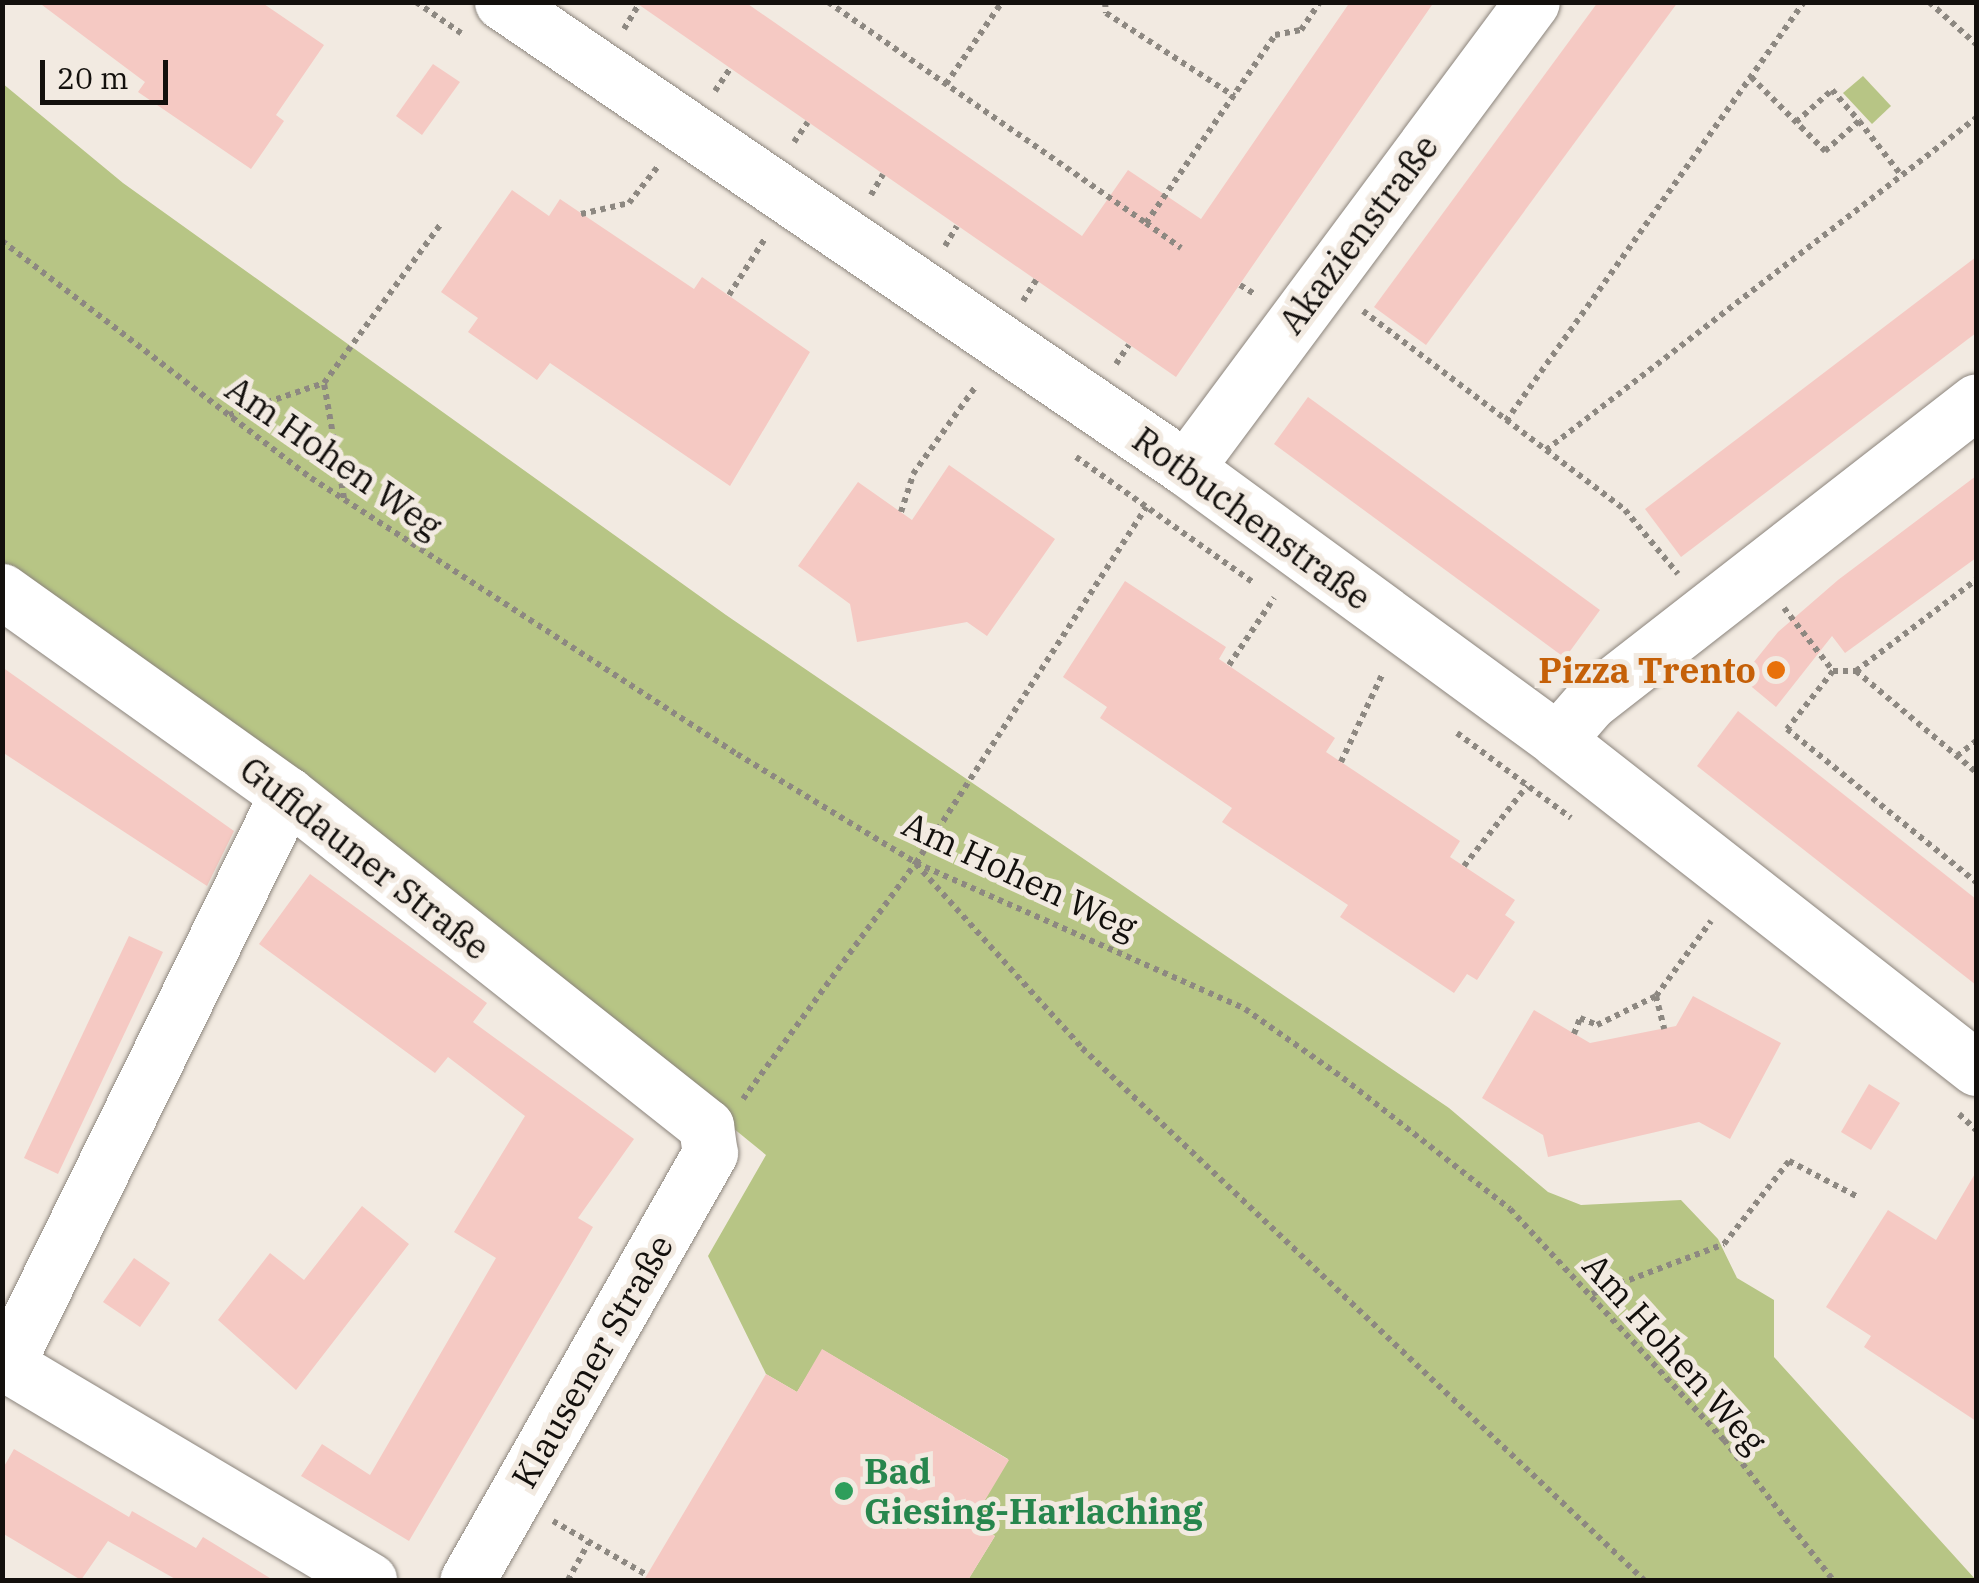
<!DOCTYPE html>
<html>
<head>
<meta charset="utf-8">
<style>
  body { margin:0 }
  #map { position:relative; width:1979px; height:1583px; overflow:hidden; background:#f2eae1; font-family:"IBM Plex Serif",serif }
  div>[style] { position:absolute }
  .green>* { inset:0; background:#b7c585 }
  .building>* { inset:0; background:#f5c9c3 }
  .path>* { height:6px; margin-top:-3px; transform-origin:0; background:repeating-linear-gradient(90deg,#8d8881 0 5px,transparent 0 10px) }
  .roads { filter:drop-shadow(0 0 2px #8b847c) drop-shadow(0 0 2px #8b847c) }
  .minor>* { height:55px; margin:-27.5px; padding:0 27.5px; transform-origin:27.5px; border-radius:27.5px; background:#fff }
  .dots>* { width:28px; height:28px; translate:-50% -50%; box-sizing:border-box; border:5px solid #f2eae1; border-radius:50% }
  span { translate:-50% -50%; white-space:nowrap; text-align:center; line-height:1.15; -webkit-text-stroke:10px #f2eae1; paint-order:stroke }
  .street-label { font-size:35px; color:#13100d }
  .food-label { font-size:35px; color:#c56008; font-weight:700 }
  .right { translate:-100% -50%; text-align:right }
  .leisure-label { font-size:35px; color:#27864d; font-weight:700 }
  .left { translate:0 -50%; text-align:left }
  .frame { position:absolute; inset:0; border:5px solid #13100d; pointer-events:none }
  .scale { position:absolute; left:40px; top:60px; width:128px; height:45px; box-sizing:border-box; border:5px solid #13100d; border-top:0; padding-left:12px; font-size:30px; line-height:35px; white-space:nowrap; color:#13100d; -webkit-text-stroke:8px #f2eae1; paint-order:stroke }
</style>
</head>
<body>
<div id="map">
  <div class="green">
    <div style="clip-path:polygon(1863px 76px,1891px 106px,1872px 124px,1843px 93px)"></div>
    <div style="clip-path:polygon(2px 83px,123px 183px,726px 615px,1449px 1108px,1548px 1192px,1581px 1205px,1681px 1200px,1718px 1239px,1737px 1278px,1774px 1300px,1774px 1357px,1976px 1580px,968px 1580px,995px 1536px,972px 1522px,1008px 1459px,823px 1350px,797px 1392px,766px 1374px,708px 1256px,766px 1155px,308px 782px,3px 567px)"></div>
  </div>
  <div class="building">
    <div style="clip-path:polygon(38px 2px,261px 2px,324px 45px,276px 115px,284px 121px,251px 169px,138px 92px,145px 82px)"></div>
    <div style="clip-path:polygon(635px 2px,745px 2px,1082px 236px,1128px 170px,1201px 219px,1350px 2px,1434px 2px,1176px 377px)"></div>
    <div style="clip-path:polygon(1598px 2px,1678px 2px,1426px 345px,1374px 307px)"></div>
    <div style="clip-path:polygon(433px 64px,460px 82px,422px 135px,396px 116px)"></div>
    <div style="clip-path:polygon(512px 190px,549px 216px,560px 199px,694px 289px,702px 277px,810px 352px,730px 486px,550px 363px,537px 380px,468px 332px,478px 318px,441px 292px)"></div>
    <div style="clip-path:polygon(1976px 257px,1976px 333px,1681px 557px,1645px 509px)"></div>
    <div style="clip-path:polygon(1308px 397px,1600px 610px,1565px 658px,1274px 444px)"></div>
    <div style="clip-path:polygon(949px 465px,1055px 539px,987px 636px,967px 622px,857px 642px,850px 604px,798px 566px,858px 482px,912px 520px)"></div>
    <div style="clip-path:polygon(1976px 476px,1976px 558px,1845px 653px,1832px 636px,1776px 707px,1741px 678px,1778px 632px,1838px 580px)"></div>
    <div style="clip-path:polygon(1125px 581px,1226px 647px,1219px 659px,1335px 738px,1326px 752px,1460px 841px,1450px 857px,1515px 900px,1505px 915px,1515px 922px,1477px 980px,1467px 974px,1454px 993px,1340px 917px,1348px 905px,1222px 822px,1232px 808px,1100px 718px,1107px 707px,1063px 677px)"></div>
    <div style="clip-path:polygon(2px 667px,234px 831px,207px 886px,2px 752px)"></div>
    <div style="clip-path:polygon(1738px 711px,1976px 899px,1976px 985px,1697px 766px)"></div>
    <div style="clip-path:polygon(310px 874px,487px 1003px,473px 1022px,634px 1139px,578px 1218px,593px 1227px,409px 1541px,301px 1476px,322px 1444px,370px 1475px,496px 1258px,454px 1232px,525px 1116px,448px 1057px,435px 1073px,259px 944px)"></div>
    <div style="clip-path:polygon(129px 936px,163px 952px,58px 1174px,24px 1158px)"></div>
    <div style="clip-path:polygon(1693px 996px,1781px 1043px,1730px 1139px,1699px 1122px,1548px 1157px,1543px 1135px,1482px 1098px,1534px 1010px,1590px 1043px,1676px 1026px)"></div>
    <div style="clip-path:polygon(1869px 1084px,1900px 1103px,1871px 1150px,1841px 1132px)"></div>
    <div style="clip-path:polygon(1976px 1172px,1976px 1421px,1864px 1347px,1871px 1336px,1826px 1307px,1888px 1210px,1936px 1240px)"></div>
    <div style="clip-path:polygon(362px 1206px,409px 1244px,296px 1390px,218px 1320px,270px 1253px,304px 1280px)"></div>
    <div style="clip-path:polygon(134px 1258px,170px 1283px,140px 1327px,103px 1302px)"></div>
    <div style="clip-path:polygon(822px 1349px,1009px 1460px,972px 1522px,995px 1536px,968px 1580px,644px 1580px,766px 1374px,797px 1392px)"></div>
    <div style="clip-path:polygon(14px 1449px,129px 1517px,132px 1511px,196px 1548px,203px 1537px,273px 1580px,177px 1580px,108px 1541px,81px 1580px,2px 1533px,2px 1470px)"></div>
  </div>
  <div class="path">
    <div style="left:416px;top:2px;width:55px;rotate:34.6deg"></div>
    <div style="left:828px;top:2px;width:387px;rotate:34.8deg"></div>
    <div style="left:1146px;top:223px;width:228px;rotate:-55.5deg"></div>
    <div style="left:1275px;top:35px;width:26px;rotate:-11deg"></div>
    <div style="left:1301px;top:30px;width:34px;rotate:-56deg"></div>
    <div style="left:1105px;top:2px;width:11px;rotate:85deg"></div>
    <div style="left:1106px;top:13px;width:153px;rotate:33deg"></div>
    <div style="left:1929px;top:2px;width:63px;rotate:41.8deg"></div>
    <div style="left:624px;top:29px;width:27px;rotate:-59deg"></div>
    <div style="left:1751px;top:77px;width:105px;rotate:45deg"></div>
    <div style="left:1825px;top:151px;width:45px;rotate:-41.4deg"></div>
    <div style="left:1859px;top:121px;width:68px;rotate:52.1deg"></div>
    <div style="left:946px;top:84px;width:99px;rotate:-55.7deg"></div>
    <div style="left:715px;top:91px;width:27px;rotate:-56deg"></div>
    <div style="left:1796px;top:122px;width:48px;rotate:-41.6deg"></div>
    <div style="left:1832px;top:90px;width:41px;rotate:48.9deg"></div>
    <div style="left:794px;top:142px;width:24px;rotate:-55deg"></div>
    <div style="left:871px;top:195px;width:24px;rotate:-60deg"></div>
    <div style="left:581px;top:214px;width:49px;rotate:-12.9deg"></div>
    <div style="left:629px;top:203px;width:48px;rotate:-51.7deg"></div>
    <div style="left:1146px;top:223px;width:43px;rotate:35.5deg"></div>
    <div style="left:2px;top:241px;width:389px;rotate:37.5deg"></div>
    <div style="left:311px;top:478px;width:508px;rotate:32.94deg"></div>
    <div style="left:737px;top:754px;width:210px;rotate:31.3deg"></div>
    <div style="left:916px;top:863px;width:360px;rotate:23.9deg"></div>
    <div style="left:1245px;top:1009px;width:120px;rotate:35.1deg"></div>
    <div style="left:1343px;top:1078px;width:212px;rotate:38.1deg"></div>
    <div style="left:1510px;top:1209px;width:315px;rotate:47.2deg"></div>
    <div style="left:1724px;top:1440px;width:177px;rotate:52.1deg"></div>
    <div style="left:945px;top:246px;width:23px;rotate:-59deg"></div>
    <div style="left:1240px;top:285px;width:19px;rotate:32deg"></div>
    <div style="left:729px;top:295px;width:69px;rotate:-57.5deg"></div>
    <div style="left:1023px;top:301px;width:25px;rotate:-58deg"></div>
    <div style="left:1363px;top:311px;width:329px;rotate:37.2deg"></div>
    <div style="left:1625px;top:510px;width:83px;rotate:50.4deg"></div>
    <div style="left:1116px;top:364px;width:23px;rotate:-56deg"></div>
    <div style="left:229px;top:415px;width:100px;rotate:-18.6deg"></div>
    <div style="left:1506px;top:421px;width:514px;rotate:-54.58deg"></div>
    <div style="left:1546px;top:450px;width:543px;rotate:-37.67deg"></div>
    <div style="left:1076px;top:457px;width:218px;rotate:35.3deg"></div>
    <div style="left:344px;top:498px;width:117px;rotate:-99.9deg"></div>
    <div style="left:324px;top:383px;width:196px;rotate:-53.7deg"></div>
    <div style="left:901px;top:512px;width:40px;rotate:-72deg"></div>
    <div style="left:913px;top:474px;width:108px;rotate:-54.4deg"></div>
    <div style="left:1784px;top:608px;width:80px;rotate:52.1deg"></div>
    <div style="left:1833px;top:671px;width:74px;rotate:128.4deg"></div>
    <div style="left:1787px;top:729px;width:243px;rotate:39deg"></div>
    <div style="left:1229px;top:665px;width:81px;rotate:-56.1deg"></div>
    <div style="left:1833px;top:671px;width:23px"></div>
    <div style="left:1856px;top:671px;width:151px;rotate:-37.2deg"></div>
    <div style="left:1856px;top:671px;width:157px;rotate:40.1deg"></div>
    <div style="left:1457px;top:733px;width:142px;rotate:36.7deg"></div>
    <div style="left:1957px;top:756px;width:24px;rotate:-38deg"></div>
    <div style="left:1341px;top:762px;width:96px;rotate:-64.8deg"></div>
    <div style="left:916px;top:864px;width:248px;rotate:47.9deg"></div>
    <div style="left:1082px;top:1048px;width:774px;rotate:43.43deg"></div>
    <div style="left:1464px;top:866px;width:102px;rotate:-51.8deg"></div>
    <div style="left:1656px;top:996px;width:34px;rotate:76deg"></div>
    <div style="left:1574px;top:1034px;width:17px;rotate:-69deg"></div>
    <div style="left:1580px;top:1018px;width:18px;rotate:22deg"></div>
    <div style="left:1597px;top:1025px;width:66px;rotate:-26.2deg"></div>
    <div style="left:1656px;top:996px;width:93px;rotate:-53.7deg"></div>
    <div style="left:743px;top:1099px;width:293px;rotate:-53.8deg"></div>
    <div style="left:916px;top:863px;width:424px;rotate:-57.1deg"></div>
    <div style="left:1959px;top:1114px;width:23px;rotate:43deg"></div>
    <div style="left:1592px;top:1294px;width:141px;rotate:-20.7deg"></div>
    <div style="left:1724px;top:1244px;width:105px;rotate:-51.9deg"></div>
    <div style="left:1789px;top:1161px;width:76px;rotate:27.6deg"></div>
    <div style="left:553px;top:1521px;width:108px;rotate:29.9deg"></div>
    <div style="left:568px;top:1580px;width:43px;rotate:-61.1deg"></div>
  </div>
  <div class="roads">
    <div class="minor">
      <div style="left:502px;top:2px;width:828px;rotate:34.27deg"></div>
      <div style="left:1186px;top:468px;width:460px;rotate:36.2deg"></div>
      <div style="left:1557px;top:740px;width:532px;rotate:38.05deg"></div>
      <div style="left:1186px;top:468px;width:580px;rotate:-53.41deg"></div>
      <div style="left:2px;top:591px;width:350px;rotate:35.5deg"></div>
      <div style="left:287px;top:794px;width:535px;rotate:38.39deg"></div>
      <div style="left:706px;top:1126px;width:27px;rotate:82deg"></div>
      <div style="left:710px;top:1153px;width:491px;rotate:119.6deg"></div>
      <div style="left:1557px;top:740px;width:50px;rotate:-49deg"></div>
      <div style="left:1590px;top:702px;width:489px;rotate:-37.9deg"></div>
      <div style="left:2px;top:1362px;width:427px;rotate:30.7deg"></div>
      <div style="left:7px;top:1364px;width:635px;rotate:-63.84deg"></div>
    </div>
  </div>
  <div class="dots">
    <div style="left:1776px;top:670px;background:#e8710a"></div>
    <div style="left:844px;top:1491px;background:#2e9e5b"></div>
  </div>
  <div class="street-label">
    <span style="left:1358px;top:234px;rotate:-53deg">Akazienstraße</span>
    <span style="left:334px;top:457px;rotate:35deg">Am Hohen Weg</span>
    <span style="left:1252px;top:518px;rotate:36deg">Rotbuchenstraße</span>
    <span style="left:365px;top:858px;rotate:38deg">Gufidauner Straße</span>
    <span style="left:1020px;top:875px;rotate:25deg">Am Hohen Weg</span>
    <span style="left:1675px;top:1353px;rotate:48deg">Am Hohen Weg</span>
    <span style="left:592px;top:1361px;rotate:-60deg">Klausener Straße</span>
  </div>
  <div class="food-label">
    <span class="right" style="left:1756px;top:670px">Pizza Trento</span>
  </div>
  <div class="leisure-label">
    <span class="left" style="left:864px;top:1491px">Bad<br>Giesing-Harlaching</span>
  </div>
  <div class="frame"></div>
  <div class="scale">20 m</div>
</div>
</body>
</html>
